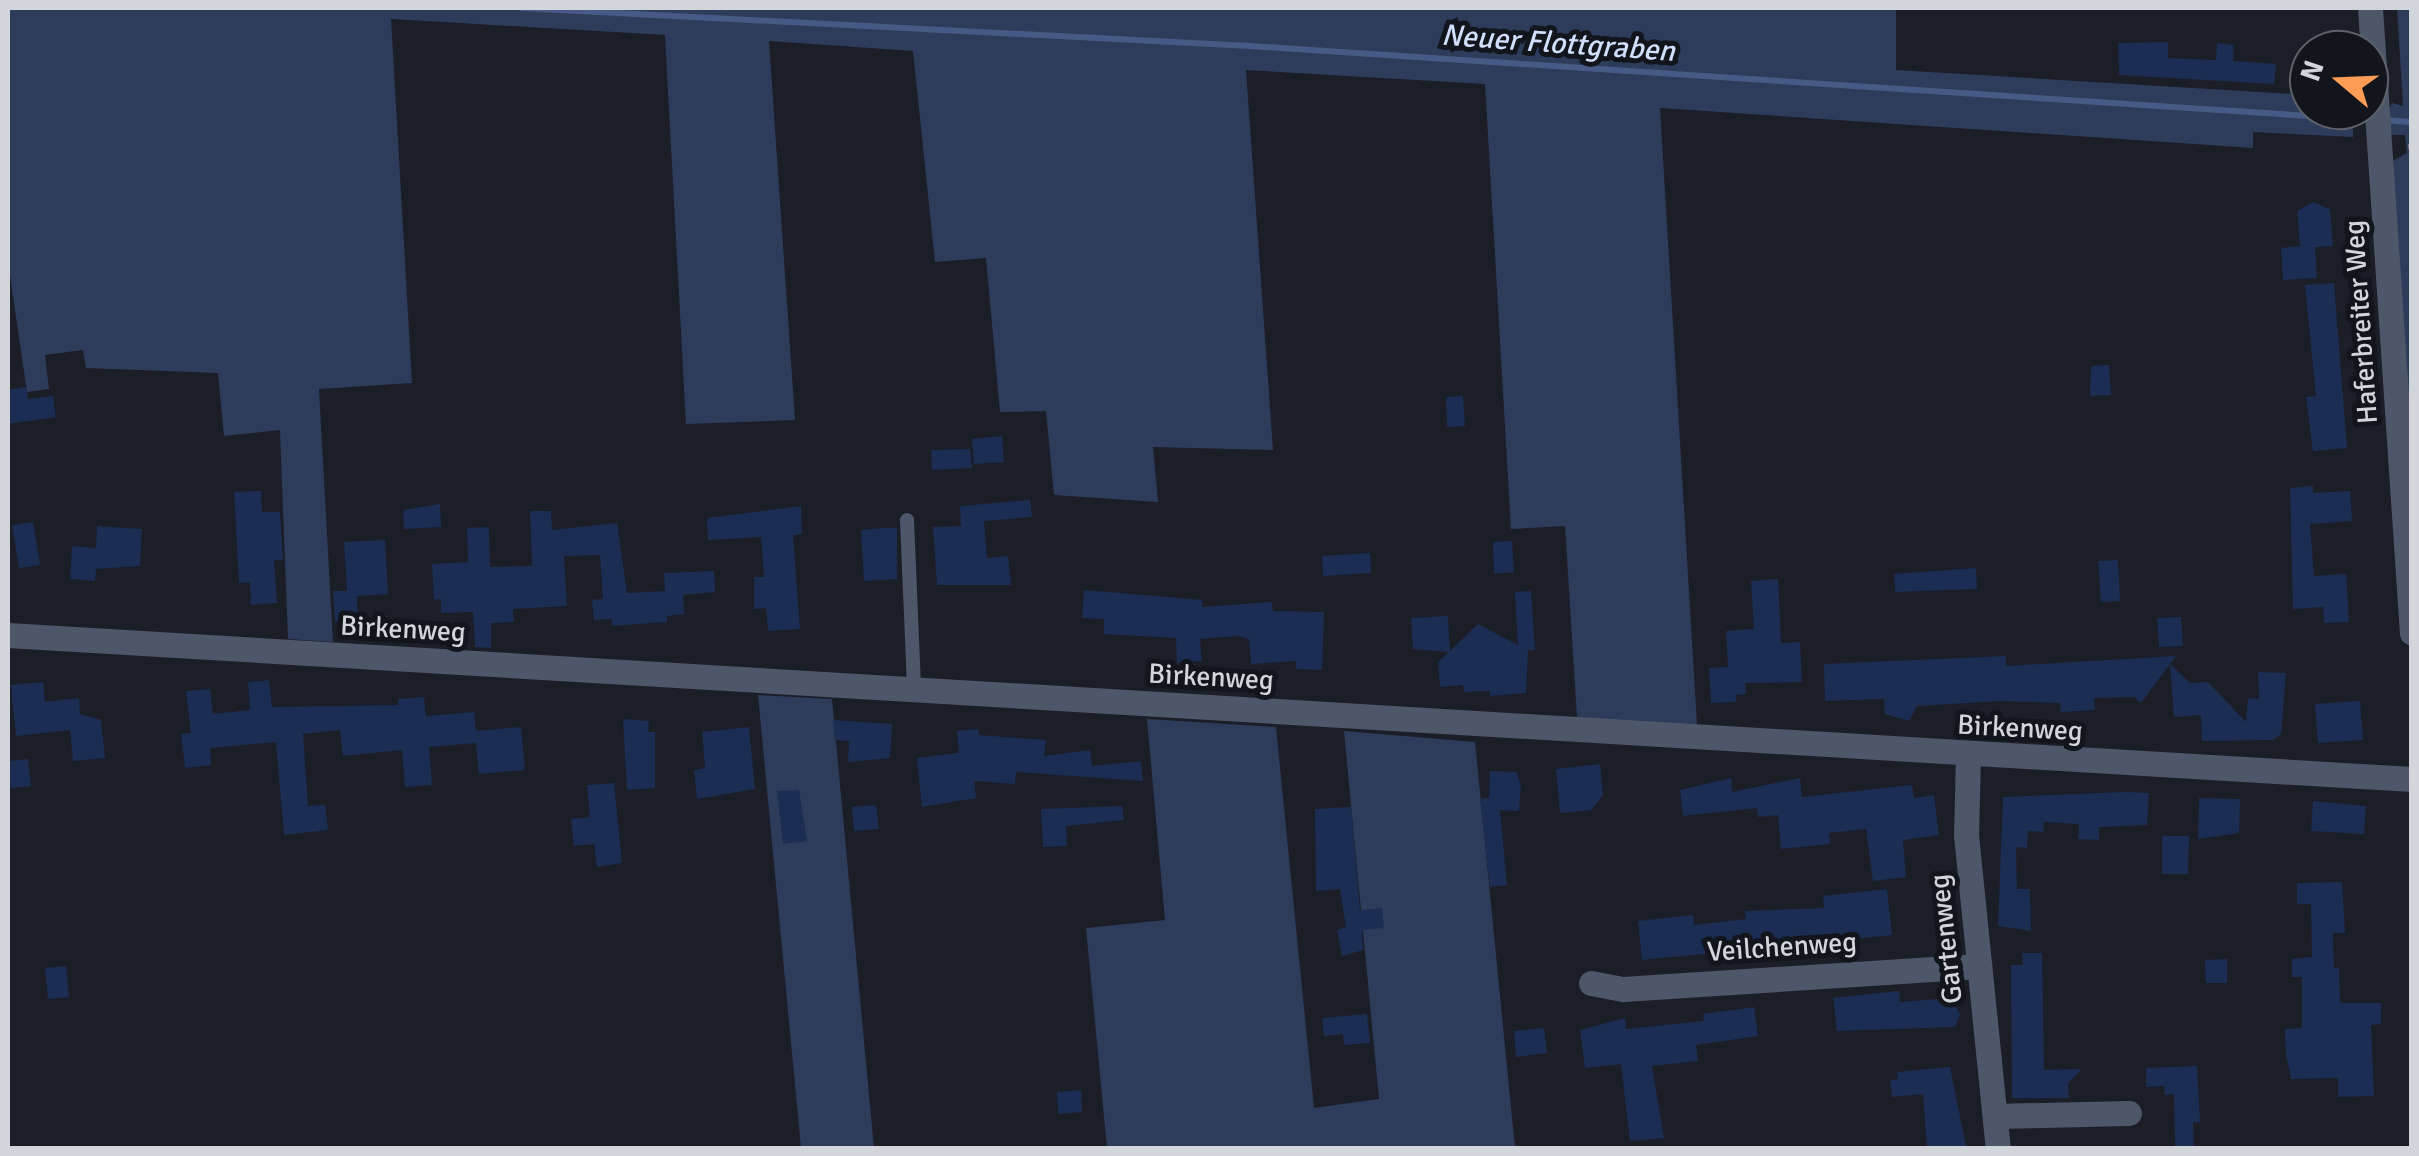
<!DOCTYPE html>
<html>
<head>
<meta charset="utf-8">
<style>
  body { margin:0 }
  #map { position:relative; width:2419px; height:1156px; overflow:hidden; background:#1b1e26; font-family:Signika,sans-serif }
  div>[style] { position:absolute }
  .green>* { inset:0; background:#2e3c5b }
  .stream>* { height:6px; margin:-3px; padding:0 3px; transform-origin:3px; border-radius:3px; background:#475a86 }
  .building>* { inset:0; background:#1c2d54 }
  .path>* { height:4px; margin-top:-2px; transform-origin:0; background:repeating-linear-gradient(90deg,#797c83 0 5px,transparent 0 13px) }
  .service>* { height:14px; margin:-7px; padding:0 7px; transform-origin:7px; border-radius:7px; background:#4e576a }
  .minor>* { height:25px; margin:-12.5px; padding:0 12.5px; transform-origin:12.5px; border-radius:12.5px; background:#4e576a }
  span { translate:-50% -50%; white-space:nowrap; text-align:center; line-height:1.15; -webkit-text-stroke:10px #12151c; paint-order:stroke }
  .street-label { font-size:28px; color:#d2d5da }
  .water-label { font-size:30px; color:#d1dffc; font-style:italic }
  .frame { position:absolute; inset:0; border:10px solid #d2d5da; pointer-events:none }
  .north { position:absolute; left:2289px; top:30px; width:100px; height:100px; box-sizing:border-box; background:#12151c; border:2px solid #5f6268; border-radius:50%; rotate:289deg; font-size:28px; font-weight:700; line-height:40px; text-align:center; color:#d2d5da }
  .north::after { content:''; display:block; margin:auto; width:35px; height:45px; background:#fd9c55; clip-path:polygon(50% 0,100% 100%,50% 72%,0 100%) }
</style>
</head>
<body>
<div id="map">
  <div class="green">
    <div style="clip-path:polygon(8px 8px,1896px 8px,1896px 70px,2309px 95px,2309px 110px,2352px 110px,2353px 137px,2253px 132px,2253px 148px,1660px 108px,1697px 725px,1577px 718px,1565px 526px,1511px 529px,1485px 84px,1246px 70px,1273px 450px,1153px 447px,1158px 502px,1054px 495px,1046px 411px,1000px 412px,986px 258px,935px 262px,913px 51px,769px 41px,795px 420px,686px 424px,665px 35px,391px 19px,412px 383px,319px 389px,333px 642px,288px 639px,280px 430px,224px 436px,218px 373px,86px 368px,83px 350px,45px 355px,49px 389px,27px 392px,8px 262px)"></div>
    <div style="clip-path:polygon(2397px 8px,2411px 8px,2411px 532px,2391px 162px,2407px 153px,2405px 135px,2390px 135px,2389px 110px,2392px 103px,2403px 106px)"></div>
    <div style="clip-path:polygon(758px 695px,832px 699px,874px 1148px,801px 1148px)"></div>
    <div style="clip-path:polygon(1147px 719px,1276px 727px,1314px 1108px,1379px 1099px,1344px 731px,1475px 742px,1515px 1148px,1107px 1148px,1086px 928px,1165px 920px)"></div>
  </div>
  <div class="stream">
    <div style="left:522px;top:8px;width:729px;rotate:2.99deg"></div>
    <div style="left:1250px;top:46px;width:1122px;rotate:3.78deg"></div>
    <div style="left:2383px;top:120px;width:29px;rotate:4deg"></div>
  </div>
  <div class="building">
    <div style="clip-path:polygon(2168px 42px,2168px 58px,2216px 60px,2217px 43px,2234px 45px,2233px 61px,2276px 64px,2274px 84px,2119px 75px,2118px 43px)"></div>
    <div style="clip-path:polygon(2313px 202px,2330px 209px,2333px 246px,2315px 247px,2317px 278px,2283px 280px,2281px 248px,2300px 246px,2297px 211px)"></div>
    <div style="clip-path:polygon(2334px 283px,2347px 448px,2313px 451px,2306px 397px,2316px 396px,2305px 285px)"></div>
    <div style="clip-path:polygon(2109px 365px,2111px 395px,2090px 396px,2091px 366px)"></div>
    <div style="clip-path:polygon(26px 387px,28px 399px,53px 396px,56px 417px,8px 424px,8px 390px)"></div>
    <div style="clip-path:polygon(1463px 396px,1465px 426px,1447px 427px,1446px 397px)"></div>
    <div style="clip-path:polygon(1002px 436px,1004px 462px,974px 464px,972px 439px)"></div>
    <div style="clip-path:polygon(970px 449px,972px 468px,932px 470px,931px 450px)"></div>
    <div style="clip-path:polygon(2313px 486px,2313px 493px,2350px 491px,2352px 521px,2310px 524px,2314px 576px,2346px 574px,2349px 622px,2324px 623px,2323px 607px,2293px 609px,2290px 488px)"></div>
    <div style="clip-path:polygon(261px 491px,262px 512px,280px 512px,283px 560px,274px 560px,277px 603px,251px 605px,250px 582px,239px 583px,234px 492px)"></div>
    <div style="clip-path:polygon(1030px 500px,1032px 517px,984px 521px,987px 558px,1008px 556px,1011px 585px,937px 585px,933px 527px,961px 526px,960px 506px)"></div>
    <div style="clip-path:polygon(440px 504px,441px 527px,404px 529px,403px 510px)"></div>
    <div style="clip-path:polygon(801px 506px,802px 534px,793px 535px,800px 629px,768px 631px,766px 608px,754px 609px,754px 577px,764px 577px,761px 537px,708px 540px,707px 518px)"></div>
    <div style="clip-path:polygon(530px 511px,551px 511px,552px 530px,617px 523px,627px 593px,665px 591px,664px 573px,714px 571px,715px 592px,683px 595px,684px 614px,667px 616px,667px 622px,612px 626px,612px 619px,594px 620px,592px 600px,603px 599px,600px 555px,564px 556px,567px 606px,513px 609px,514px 622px,491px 623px,491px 648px,475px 647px,473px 612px,441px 613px,441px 599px,434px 600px,432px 564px,468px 562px,467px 528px,489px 527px,490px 567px,532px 566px)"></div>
    <div style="clip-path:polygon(33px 522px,40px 565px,19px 568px,12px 525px)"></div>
    <div style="clip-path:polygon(97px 526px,142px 529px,140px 566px,96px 569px,95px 581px,70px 579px,72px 546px,96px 548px)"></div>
    <div style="clip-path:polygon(884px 528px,897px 528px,897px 579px,864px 581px,861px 530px)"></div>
    <div style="clip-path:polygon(385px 540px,388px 594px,357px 596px,358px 620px,335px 622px,333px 591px,347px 591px,344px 542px)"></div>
    <div style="clip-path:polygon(1512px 541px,1514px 572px,1494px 574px,1493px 542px)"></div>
    <div style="clip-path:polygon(1370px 553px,1371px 573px,1323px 576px,1322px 556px)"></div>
    <div style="clip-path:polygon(2118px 560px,2120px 601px,2101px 602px,2098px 561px)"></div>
    <div style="clip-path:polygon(1976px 568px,1977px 589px,1895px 592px,1894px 574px)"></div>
    <div style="clip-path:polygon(1778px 579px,1781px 643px,1800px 642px,1802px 682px,1745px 683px,1746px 694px,1736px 695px,1736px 702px,1711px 703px,1709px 668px,1728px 667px,1726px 631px,1754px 629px,1751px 581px)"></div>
    <div style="clip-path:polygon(1084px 590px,1202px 600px,1202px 607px,1272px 602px,1273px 611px,1324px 612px,1322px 670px,1296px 669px,1296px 661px,1251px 664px,1249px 639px,1237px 636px,1200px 639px,1202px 661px,1177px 663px,1176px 638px,1104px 634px,1104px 619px,1082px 618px)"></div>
    <div style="clip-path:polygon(1531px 591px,1535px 650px,1528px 650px,1526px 693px,1490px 696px,1490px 691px,1464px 692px,1463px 685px,1440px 687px,1438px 662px,1449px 652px,1413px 649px,1411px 618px,1448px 616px,1450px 651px,1478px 624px,1518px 645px,1515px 592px)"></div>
    <div style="clip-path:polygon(2181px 617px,2183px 646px,2159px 647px,2157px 618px)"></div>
    <div style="clip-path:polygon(2006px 656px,2006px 666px,2176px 656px,2141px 703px,2134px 697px,2094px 698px,2095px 710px,2061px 712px,2060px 703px,2000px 701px,1917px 706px,1909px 721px,1885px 714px,1884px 699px,1825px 701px,1824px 664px)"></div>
    <div style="clip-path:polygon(2170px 664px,2190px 683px,2208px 682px,2246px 722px,2248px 698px,2259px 699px,2258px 672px,2286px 673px,2281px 734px,2273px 740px,2202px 741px,2201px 715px,2174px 717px)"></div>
    <div style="clip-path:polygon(269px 680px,272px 707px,398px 705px,398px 699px,424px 697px,426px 716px,474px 712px,476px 731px,521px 727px,525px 770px,479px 774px,476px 743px,429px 747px,432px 785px,405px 787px,402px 750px,343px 756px,340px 730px,303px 734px,308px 806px,325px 805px,328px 830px,284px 835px,276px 742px,210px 748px,211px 765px,185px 768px,181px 734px,191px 733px,186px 691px,210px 689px,213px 714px,250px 710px,248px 682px)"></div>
    <div style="clip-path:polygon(43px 682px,45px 702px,79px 698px,80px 714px,101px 720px,105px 758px,73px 761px,70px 730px,16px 736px,11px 685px)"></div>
    <div style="clip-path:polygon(2360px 701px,2363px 740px,2318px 743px,2315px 704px)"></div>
    <div style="clip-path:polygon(623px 719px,649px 721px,648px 732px,655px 732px,655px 788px,627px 790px)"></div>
    <div style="clip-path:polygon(833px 720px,892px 724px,890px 758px,848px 762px,849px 741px,835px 740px)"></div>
    <div style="clip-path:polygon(749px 727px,755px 789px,697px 799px,694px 770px,705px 768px,702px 732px)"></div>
    <div style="clip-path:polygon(978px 729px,979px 735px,1046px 740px,1044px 756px,1090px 750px,1092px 766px,1141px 761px,1143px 781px,1016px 772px,1015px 784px,974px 781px,976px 798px,922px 807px,917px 758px,959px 753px,957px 731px)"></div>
    <div style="clip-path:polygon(28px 759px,31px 786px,11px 788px,8px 761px)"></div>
    <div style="clip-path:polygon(1600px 764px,1603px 795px,1591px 810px,1560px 813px,1556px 769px)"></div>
    <div style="clip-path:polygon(1490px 771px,1516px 772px,1521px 784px,1519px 811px,1500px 810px,1507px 885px,1490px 887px,1480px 799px,1489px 798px)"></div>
    <div style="clip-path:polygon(1731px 778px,1732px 792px,1800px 778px,1802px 797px,1912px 785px,1914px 798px,1934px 795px,1939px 835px,1903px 840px,1906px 877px,1873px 881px,1866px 829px,1829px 833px,1830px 844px,1781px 849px,1778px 815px,1758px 817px,1757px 808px,1683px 816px,1680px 790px)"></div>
    <div style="clip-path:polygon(614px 783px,622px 863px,597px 867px,594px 844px,574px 846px,571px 819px,590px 817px,587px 785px)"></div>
    <div style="clip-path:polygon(799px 790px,807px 841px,783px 844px,777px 791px)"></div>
    <div style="clip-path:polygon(2126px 792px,2149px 793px,2147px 825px,2099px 827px,2099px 840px,2078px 839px,2079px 824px,2044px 822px,2043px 832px,2028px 831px,2027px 848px,2016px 847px,2017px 889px,2030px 889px,2031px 931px,1998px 926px,2003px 797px)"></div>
    <div style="clip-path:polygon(2199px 798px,2240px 799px,2239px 833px,2198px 839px)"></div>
    <div style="clip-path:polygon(2313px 801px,2366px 806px,2364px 834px,2311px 831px)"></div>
    <div style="clip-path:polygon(876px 805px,879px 829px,854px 831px,852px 807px)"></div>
    <div style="clip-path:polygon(1122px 806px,1124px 820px,1066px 826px,1067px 846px,1043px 847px,1041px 809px)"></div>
    <div style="clip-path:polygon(1351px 807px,1360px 910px,1382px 908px,1384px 928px,1362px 930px,1363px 950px,1342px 956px,1337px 930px,1346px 927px,1340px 889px,1316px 891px,1315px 809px)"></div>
    <div style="clip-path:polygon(2162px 836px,2189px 836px,2188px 874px,2162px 874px)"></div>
    <div style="clip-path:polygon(2342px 882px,2345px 933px,2333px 933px,2334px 968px,2339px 968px,2340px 1003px,2381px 1003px,2381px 1024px,2371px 1025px,2374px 1096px,2338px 1097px,2338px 1078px,2291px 1079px,2286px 1054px,2285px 1029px,2302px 1028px,2302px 977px,2292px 977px,2292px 959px,2312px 957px,2311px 904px,2297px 904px,2297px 883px)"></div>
    <div style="clip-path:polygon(1887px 889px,1892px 935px,1642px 960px,1638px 921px,1693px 915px,1694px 925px,1746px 919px,1745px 911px,1824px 908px,1823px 896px)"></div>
    <div style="clip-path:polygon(2022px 953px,2042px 953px,2044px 1070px,2082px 1069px,2068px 1083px,2069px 1098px,2012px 1098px,2011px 965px,2023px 965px)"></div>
    <div style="clip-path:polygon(2227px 959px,2227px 983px,2206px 983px,2205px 960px)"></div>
    <div style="clip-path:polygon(66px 966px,69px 997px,48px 999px,45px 968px)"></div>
    <div style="clip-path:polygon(1899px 991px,1900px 1002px,1952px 998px,1960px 1015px,1955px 1027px,1837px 1031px,1833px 998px)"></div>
    <div style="clip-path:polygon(1754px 1007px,1758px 1036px,1696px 1045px,1698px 1061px,1652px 1066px,1664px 1138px,1630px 1141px,1621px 1064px,1585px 1068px,1580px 1030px,1625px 1018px,1626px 1029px,1704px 1021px,1703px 1014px)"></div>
    <div style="clip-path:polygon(1367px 1014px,1370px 1043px,1344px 1045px,1343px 1034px,1324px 1036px,1322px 1018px)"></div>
    <div style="clip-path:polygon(1544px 1028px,1547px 1053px,1516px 1057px,1514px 1031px)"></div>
    <div style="clip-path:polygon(2197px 1066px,2200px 1122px,2193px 1122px,2194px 1148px,2175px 1148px,2174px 1094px,2165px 1095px,2164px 1086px,2146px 1087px,2146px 1068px)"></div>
    <div style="clip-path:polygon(1950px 1067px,1966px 1146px,1927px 1148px,1923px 1094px,1892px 1097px,1890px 1080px,1898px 1079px,1897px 1072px)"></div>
    <div style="clip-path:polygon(1081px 1090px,1082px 1112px,1058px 1114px,1057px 1092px)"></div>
  </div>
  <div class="path">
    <div style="left:2410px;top:144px;width:32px;rotate:86deg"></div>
  </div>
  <div class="service">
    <div style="left:907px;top:520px;width:170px;rotate:87.6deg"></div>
  </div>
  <div class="minor">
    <div style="left:2370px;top:8px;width:626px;rotate:86.16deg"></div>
    <div style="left:8px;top:635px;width:2408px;rotate:3.43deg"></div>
    <div style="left:1968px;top:755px;width:80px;rotate:91.4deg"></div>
    <div style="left:1966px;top:835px;width:315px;rotate:84.2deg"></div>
    <div style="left:1591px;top:983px;width:33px;rotate:11deg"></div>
    <div style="left:1623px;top:989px;width:357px;rotate:-3.7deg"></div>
    <div style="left:1995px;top:1116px;width:134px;rotate:-1.3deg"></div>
  </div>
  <div class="street-label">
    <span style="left:2361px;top:322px;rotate:-94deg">Haferbreiter Weg</span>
    <span style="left:403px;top:629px;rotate:3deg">Birkenweg</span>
    <span style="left:1211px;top:677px;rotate:3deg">Birkenweg</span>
    <span style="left:2020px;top:728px;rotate:3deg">Birkenweg</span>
    <span style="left:1946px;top:939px;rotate:-96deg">Gartenweg</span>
    <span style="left:1782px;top:947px;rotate:-4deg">Veilchenweg</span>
  </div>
  <div class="water-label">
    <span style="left:1558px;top:44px;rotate:4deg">Neuer Flottgraben</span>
  </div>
  <div class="frame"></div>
  <div class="north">N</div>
</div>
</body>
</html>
